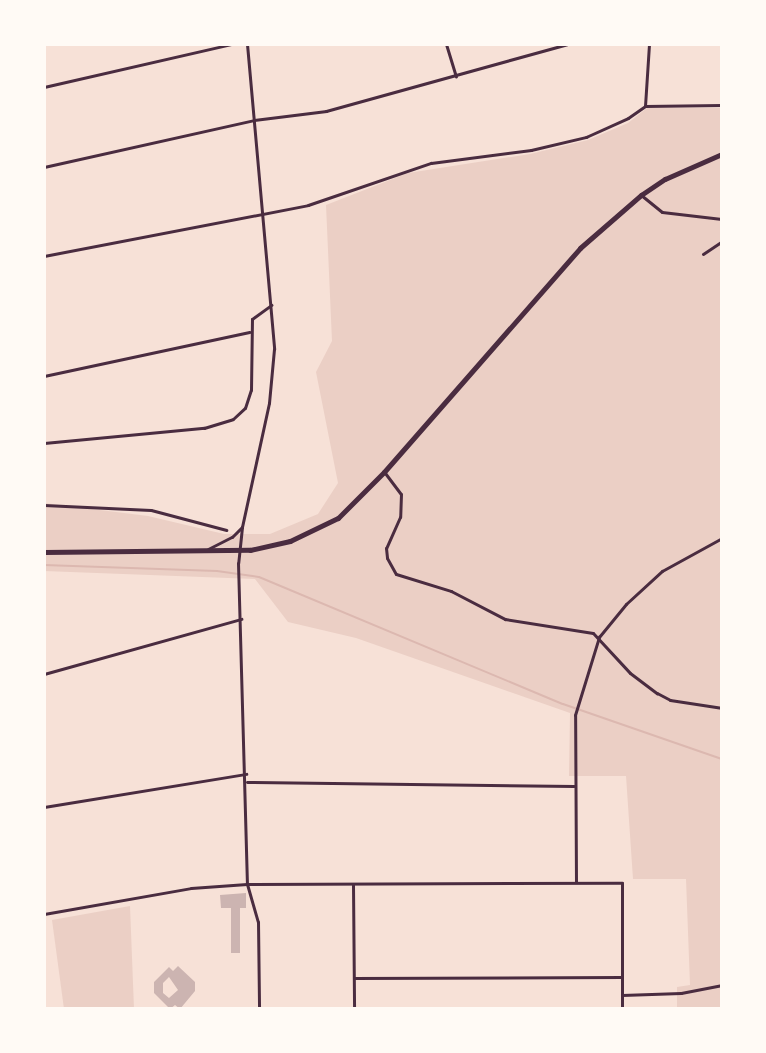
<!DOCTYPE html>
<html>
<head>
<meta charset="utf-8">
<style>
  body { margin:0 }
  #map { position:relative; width:766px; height:1053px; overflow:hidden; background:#f7e1d7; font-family:Figtree,sans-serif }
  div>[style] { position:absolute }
  .green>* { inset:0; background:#ebcfc5 }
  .stream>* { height:2px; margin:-1px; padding:0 1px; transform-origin:1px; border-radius:1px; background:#dcb8b0 }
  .building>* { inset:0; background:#ccb4b1 }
  .minor>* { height:3px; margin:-1.5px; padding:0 1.5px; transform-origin:1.5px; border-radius:1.5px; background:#4a2c40 }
  .primary>* { height:5px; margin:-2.5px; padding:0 2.5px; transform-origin:2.5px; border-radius:2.5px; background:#4a2c40 }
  span { translate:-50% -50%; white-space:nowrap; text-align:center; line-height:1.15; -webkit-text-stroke:6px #fffaf5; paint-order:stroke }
  .frame { position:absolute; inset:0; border:46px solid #fffaf5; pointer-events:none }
</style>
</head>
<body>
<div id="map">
  <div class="green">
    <div style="clip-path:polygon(647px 108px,722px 108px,722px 1009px,677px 1009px,677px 987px,690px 985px,686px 879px,633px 879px,626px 776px,569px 776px,570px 713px,356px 638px,288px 622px,255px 579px,44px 571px,44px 503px,148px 516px,224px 534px,270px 534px,318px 514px,338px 483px,316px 372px,332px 341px,326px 205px,408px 173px,530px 154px,588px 140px,628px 123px)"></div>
    <div style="clip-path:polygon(130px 906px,134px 1009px,64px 1009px,52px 920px)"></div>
  </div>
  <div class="stream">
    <div style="left:44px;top:565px;width:173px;rotate:2deg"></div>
    <div style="left:217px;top:571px;width:42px;rotate:8.1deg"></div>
    <div style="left:259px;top:577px;width:329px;rotate:22.7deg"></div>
    <div style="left:563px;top:704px;width:168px;rotate:19.1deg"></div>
  </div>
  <div class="building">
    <div style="clip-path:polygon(246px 893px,246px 908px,240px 908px,240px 953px,231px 953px,231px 908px,221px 908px,220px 895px)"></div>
    <div style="clip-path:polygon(evenodd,178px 966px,195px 982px,195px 991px,180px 1009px,175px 1005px,170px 1009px,154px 993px,154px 982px,169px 967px,173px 971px,178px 966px,169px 977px,178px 990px,169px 998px,163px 993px,163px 983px,169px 977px)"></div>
  </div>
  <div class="minor">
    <div style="left:247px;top:44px;width:306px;rotate:84.9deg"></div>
    <div style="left:274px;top:349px;width:54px;rotate:95.3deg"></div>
    <div style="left:269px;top:403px;width:127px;rotate:102.3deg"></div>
    <div style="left:242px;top:527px;width:36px;rotate:96deg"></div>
    <div style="left:238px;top:563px;width:321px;rotate:88.4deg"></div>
    <div style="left:247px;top:884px;width:40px;rotate:74deg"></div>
    <div style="left:258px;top:922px;width:87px;rotate:89.3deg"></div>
    <div style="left:446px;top:44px;width:34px;rotate:73deg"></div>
    <div style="left:44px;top:87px;width:193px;rotate:-12.9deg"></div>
    <div style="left:645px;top:106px;width:77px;rotate:-0.7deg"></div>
    <div style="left:44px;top:167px;width:215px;rotate:-12.6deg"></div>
    <div style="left:254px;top:120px;width:73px;rotate:-7.1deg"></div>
    <div style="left:326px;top:111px;width:250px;rotate:-15.5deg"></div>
    <div style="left:641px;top:195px;width:27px;rotate:39deg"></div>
    <div style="left:662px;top:212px;width:60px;rotate:6.7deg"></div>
    <div style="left:703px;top:254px;width:23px;rotate:-34deg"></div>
    <div style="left:44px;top:256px;width:269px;rotate:-10.9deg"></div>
    <div style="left:308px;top:205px;width:130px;rotate:-18.9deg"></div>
    <div style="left:431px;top:163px;width:101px;rotate:-7.4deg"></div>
    <div style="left:531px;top:150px;width:57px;rotate:-13.3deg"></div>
    <div style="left:586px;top:137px;width:46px;rotate:-24.3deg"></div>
    <div style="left:628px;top:118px;width:21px;rotate:-35deg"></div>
    <div style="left:645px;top:106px;width:62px;rotate:-86.3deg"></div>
    <div style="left:44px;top:376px;width:210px;rotate:-12.1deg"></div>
    <div style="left:44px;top:443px;width:161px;rotate:-5.4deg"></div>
    <div style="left:204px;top:428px;width:30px;rotate:-17deg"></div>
    <div style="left:233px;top:419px;width:16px;rotate:-43deg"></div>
    <div style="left:245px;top:408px;width:19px;rotate:-72deg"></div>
    <div style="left:251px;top:390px;width:71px;rotate:-89.2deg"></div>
    <div style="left:252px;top:319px;width:24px;rotate:-36deg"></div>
    <div style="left:385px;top:473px;width:26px;rotate:53deg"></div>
    <div style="left:401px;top:494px;width:23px;rotate:92deg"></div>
    <div style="left:400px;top:517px;width:34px;rotate:114deg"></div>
    <div style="left:386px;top:548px;width:10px;rotate:84deg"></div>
    <div style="left:387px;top:558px;width:18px;rotate:61deg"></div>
    <div style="left:396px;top:574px;width:58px;rotate:17.2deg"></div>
    <div style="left:451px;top:591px;width:61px;rotate:27.4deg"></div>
    <div style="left:505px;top:619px;width:89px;rotate:9deg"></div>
    <div style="left:593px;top:633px;width:54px;rotate:47.2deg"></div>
    <div style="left:630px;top:673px;width:34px;rotate:37deg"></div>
    <div style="left:657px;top:693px;width:15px;rotate:28deg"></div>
    <div style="left:670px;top:700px;width:53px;rotate:8.7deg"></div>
    <div style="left:44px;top:505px;width:107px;rotate:2.7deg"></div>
    <div style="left:151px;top:510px;width:78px;rotate:14.9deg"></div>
    <div style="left:208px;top:549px;width:27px;rotate:-27deg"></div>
    <div style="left:232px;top:537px;width:14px;rotate:-45deg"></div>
    <div style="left:44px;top:674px;width:205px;rotate:-15.6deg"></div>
    <div style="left:247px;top:782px;width:327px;rotate:0.7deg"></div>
    <div style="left:44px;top:807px;width:205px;rotate:-9.3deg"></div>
    <div style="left:576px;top:882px;width:167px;rotate:-90.3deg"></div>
    <div style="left:575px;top:715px;width:82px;rotate:-72.9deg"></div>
    <div style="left:599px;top:637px;width:43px;rotate:-50.7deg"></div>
    <div style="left:626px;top:604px;width:49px;rotate:-42.5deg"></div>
    <div style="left:662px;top:571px;width:68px;rotate:-28.8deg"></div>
    <div style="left:353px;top:885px;width:124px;rotate:89.5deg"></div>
    <div style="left:44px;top:914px;width:149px;rotate:-10deg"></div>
    <div style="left:191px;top:888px;width:56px;rotate:-4.1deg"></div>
    <div style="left:247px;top:884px;width:375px;rotate:-0.2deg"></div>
    <div style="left:622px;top:883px;width:126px;rotate:90deg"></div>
    <div style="left:354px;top:978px;width:268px;rotate:-0.2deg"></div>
    <div style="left:622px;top:995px;width:59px;rotate:-1.9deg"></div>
    <div style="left:681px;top:993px;width:42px;rotate:-11deg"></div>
  </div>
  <div class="primary">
    <div style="left:44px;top:552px;width:206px;rotate:-0.6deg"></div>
    <div style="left:250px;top:550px;width:41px;rotate:-12.7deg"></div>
    <div style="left:290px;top:541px;width:53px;rotate:-25.6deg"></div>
    <div style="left:338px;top:518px;width:65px;rotate:-45deg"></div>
    <div style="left:384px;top:472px;width:298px;rotate:-48.8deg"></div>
    <div style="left:580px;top:248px;width:81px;rotate:-41deg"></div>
    <div style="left:641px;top:195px;width:29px;rotate:-34deg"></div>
    <div style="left:665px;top:179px;width:62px;rotate:-23.7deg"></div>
  </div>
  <div class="frame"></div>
</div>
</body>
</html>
